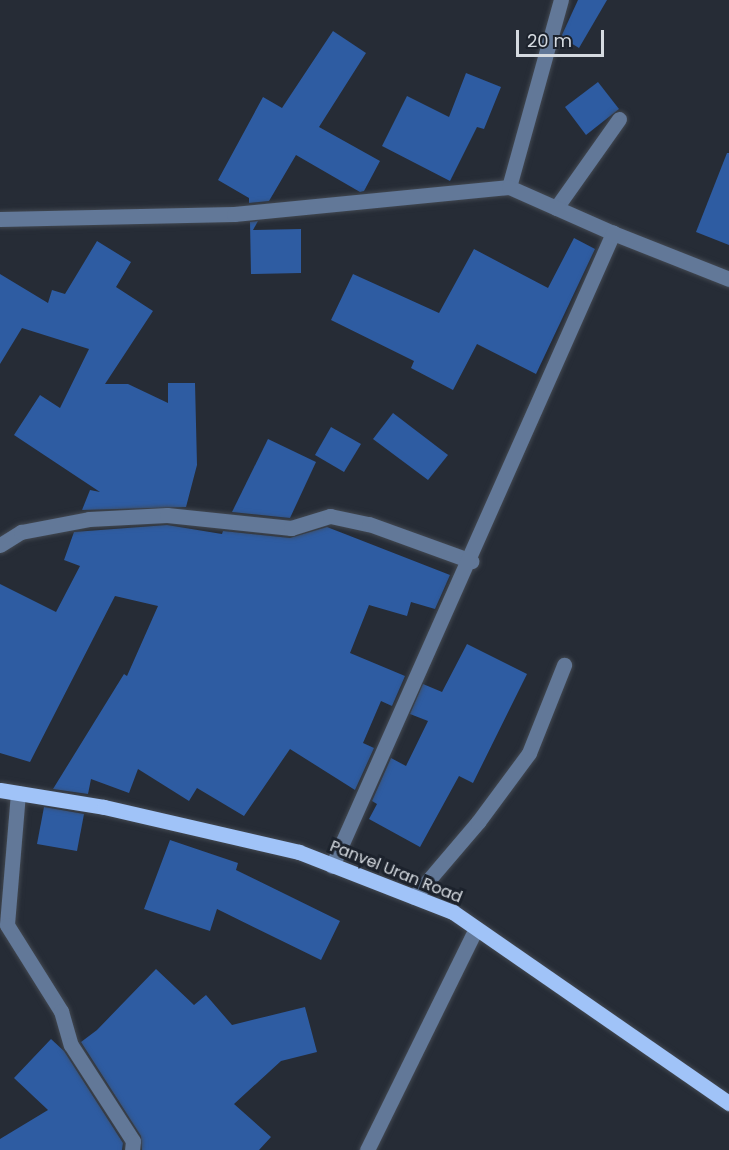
<!DOCTYPE html>
<html>
<head>
<meta charset="utf-8">
<style>
  body { margin:0 }
  #map { position:relative; width:729px; height:1150px; overflow:hidden; background:#262c36; font-family:Poppins,sans-serif }
  div>[style] { position:absolute }
  .building>* { inset:0; background:#2e5ca2 }
  .roads { filter:drop-shadow(0 0 2px #424851) drop-shadow(0 0 2px #424851) }
  .minor>* { height:15px; margin:-7.5px; padding:0 7.5px; transform-origin:7.5px; border-radius:7.5px; background:#627898 }
  .major>* { height:15px; margin:-7.5px; padding:0 7.5px; transform-origin:7.5px; border-radius:7.5px; background:#a0c3f8 }
  span { translate:-50% -50%; white-space:nowrap; text-align:center; line-height:1.15; -webkit-text-stroke:6px #1c222c; paint-order:stroke }
  .street-label { font-size:16px; color:#d5dae0 }
  .scale { position:absolute; left:516px; top:30px; width:88px; height:27px; box-sizing:border-box; border:3px solid #d5dae0; border-top:0; padding-left:8px; font-size:18px; line-height:21px; white-space:nowrap; color:#d5dae0; -webkit-text-stroke:4px #1c222c; paint-order:stroke }
</style>
</head>
<body>
<div id="map">
  <div class="building">
    <div style="clip-path:polygon(578px 0,607px 0,579px 48px,561px 37px)"></div>
    <div style="clip-path:polygon(333px 31px,366px 53px,319px 127px,380px 161px,364px 191px,360px 192px,296px 155px,269px 201px,249px 203px,249px 198px,218px 180px,263px 97px,282px 108px)"></div>
    <div style="clip-path:polygon(466px 73px,501px 87px,484px 129px,477px 127px,450px 181px,382px 146px,407px 96px,449px 117px)"></div>
    <div style="clip-path:polygon(598px 82px,619px 109px,586px 135px,565px 107px)"></div>
    <div style="clip-path:polygon(727px 153px,729px 153px,729px 245px,696px 232px)"></div>
    <div style="clip-path:polygon(258px 221px,253px 230px,301px 229px,301px 273px,251px 274px,250px 222px)"></div>
    <div style="clip-path:polygon(574px 238px,595px 249px,536px 374px,477px 344px,453px 390px,411px 368px,414px 361px,331px 320px,353px 274px,439px 313px,474px 249px,548px 288px)"></div>
    <div style="clip-path:polygon(97px 241px,131px 262px,116px 287px,153px 311px,105px 384px,128px 384px,168px 403px,168px 383px,195px 383px,197px 465px,186px 507px,82px 510px,90px 490px,100px 492px,14px 435px,40px 395px,60px 408px,89px 349px,22px 328px,0 364px,0 274px,48px 303px,52px 290px,65px 294px)"></div>
    <div style="clip-path:polygon(393px 413px,448px 455px,428px 480px,373px 439px)"></div>
    <div style="clip-path:polygon(331px 427px,361px 444px,344px 472px,315px 455px)"></div>
    <div style="clip-path:polygon(268px 439px,316px 462px,290px 518px,232px 512px)"></div>
    <div style="clip-path:polygon(167px 525px,222px 534px,223px 531px,290px 538px,327px 527px,450px 575px,435px 609px,411px 602px,407px 616px,369px 605px,350px 653px,405px 676px,392px 706px,381px 701px,363px 743px,374px 748px,355px 790px,290px 749px,244px 816px,197px 788px,189px 801px,138px 769px,129px 793px,91px 779px,88px 794px,53px 789px,124px 674px,127px 676px,158px 606px,115px 596px,30px 762px,0 753px,0 584px,56px 612px,80px 566px,64px 560px,74px 532px)"></div>
    <div style="clip-path:polygon(467px 644px,527px 674px,473px 783px,459px 776px,420px 847px,369px 819px,377px 804px,372px 801px,391px 758px,406px 766px,428px 721px,410px 714px,423px 684px,442px 692px)"></div>
    <div style="clip-path:polygon(44px 807px,84px 814px,77px 851px,37px 844px)"></div>
    <div style="clip-path:polygon(170px 840px,238px 863px,236px 870px,340px 921px,321px 960px,217px 909px,210px 931px,144px 909px)"></div>
    <div style="clip-path:polygon(156px 969px,194px 1005px,206px 995px,232px 1025px,305px 1007px,317px 1052px,281px 1061px,234px 1104px,271px 1137px,259px 1150px,142px 1150px,141px 1136px,81px 1042px,97px 1030px)"></div>
    <div style="clip-path:polygon(51px 1039px,64px 1051px,123px 1143px,122px 1150px,0 1150px,0 1139px,48px 1110px,14px 1078px)"></div>
  </div>
  <div class="roads">
    <div class="minor">
      <div style="left:509px;top:187px;width:194px;rotate:-74.5deg"></div>
      <div style="left:556px;top:208px;width:109px;rotate:-54.7deg"></div>
      <div style="left:0;top:219px;width:234px;rotate:-1.2deg"></div>
      <div style="left:234px;top:214px;width:276px;rotate:-5.6deg"></div>
      <div style="left:509px;top:187px;width:114px;rotate:23.9deg"></div>
      <div style="left:0;top:545px;width:25px;rotate:-32deg"></div>
      <div style="left:21px;top:532px;width:69px;rotate:-10.8deg"></div>
      <div style="left:89px;top:519px;width:78px;rotate:-2.9deg"></div>
      <div style="left:167px;top:515px;width:125px;rotate:6deg"></div>
      <div style="left:291px;top:528px;width:41px;rotate:-17.1deg"></div>
      <div style="left:330px;top:516px;width:40px;rotate:12deg"></div>
      <div style="left:369px;top:524px;width:109px;rotate:19.9deg"></div>
      <div style="left:18px;top:793px;width:132px;rotate:94.8deg"></div>
      <div style="left:7px;top:925px;width:102px;rotate:57.9deg"></div>
      <div style="left:61px;top:1011px;width:35px;rotate:74deg"></div>
      <div style="left:71px;top:1045px;width:114px;rotate:57.1deg"></div>
      <div style="left:133px;top:1141px;width:9px;rotate:96deg"></div>
      <div style="left:332px;top:866px;width:693px;rotate:-66.06deg"></div>
      <div style="left:613px;top:233px;width:125px;rotate:21.6deg"></div>
      <div style="left:414px;top:897px;width:99px;rotate:-49.5deg"></div>
      <div style="left:478px;top:822px;width:86px;rotate:-53.5deg"></div>
      <div style="left:529px;top:753px;width:95px;rotate:-68.3deg"></div>
      <div style="left:367px;top:1150px;width:247px;rotate:-63.8deg"></div>
    </div>
    <div class="major">
      <div style="left:0;top:790px;width:105px;rotate:9.3deg"></div>
      <div style="left:104px;top:807px;width:200px;rotate:13deg"></div>
      <div style="left:299px;top:852px;width:165px;rotate:21.3deg"></div>
      <div style="left:453px;top:912px;width:336px;rotate:34.7deg"></div>
    </div>
  </div>
  <div class="street-label">
    <span style="left:396px;top:872px;rotate:22deg">Panvel Uran Road</span>
  </div>
  <div class="scale">20 m</div>
</div>
</body>
</html>
